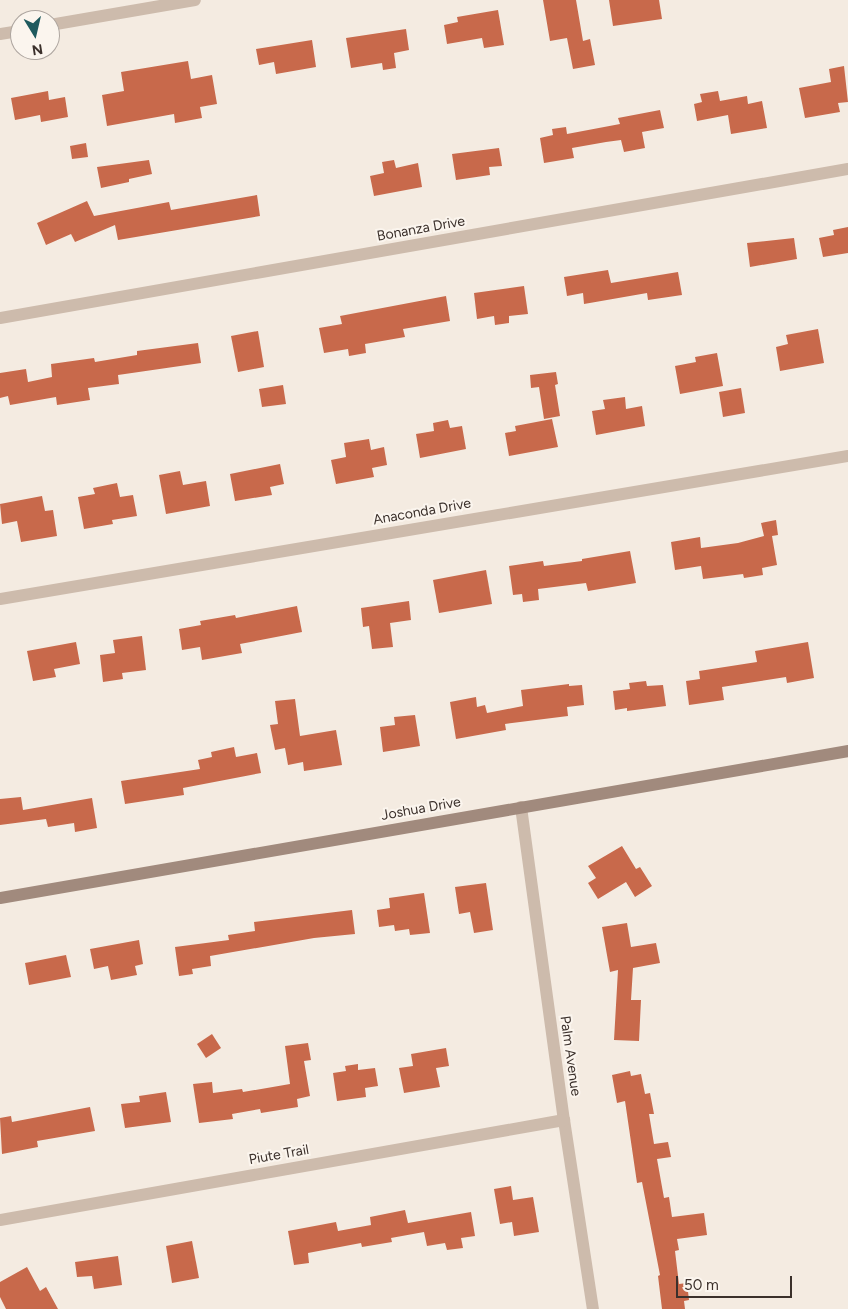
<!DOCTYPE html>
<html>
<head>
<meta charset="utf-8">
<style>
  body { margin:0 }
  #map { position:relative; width:848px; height:1309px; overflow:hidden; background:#f4ebe1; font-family:Figtree,sans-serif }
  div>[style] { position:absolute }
  .building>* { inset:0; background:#c8694b }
  .street>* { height:12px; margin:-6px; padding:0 6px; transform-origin:6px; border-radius:6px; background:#cdbbac }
  .secondary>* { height:12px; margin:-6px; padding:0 6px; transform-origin:6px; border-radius:6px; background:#a18a7d }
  span { translate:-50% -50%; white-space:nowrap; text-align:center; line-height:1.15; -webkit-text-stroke:4px #fbf5ee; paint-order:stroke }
  .street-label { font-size:14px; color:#3b302b }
  .north { position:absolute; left:10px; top:10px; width:50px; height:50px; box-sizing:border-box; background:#fbf5ee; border:1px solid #aea6a0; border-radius:50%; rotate:171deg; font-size:14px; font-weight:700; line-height:20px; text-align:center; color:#3b302b }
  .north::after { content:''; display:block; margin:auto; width:18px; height:22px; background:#1f5a5e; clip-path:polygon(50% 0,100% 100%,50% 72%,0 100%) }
  .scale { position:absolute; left:676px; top:1276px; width:116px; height:22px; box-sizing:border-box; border:2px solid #3b302b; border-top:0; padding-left:6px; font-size:15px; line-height:18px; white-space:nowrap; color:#3b302b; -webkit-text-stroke:4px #fbf5ee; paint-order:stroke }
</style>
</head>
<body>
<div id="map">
  <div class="building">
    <div style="clip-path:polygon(543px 0,576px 0,583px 41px,590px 39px,595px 65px,573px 69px,567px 38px,550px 41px)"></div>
    <div style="clip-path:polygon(609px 0,659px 0,662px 19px,613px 26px)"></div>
    <div style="clip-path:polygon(498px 10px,504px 45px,484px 48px,482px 38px,447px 44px,444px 25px,458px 22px,457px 17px)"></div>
    <div style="clip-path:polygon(406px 29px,409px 50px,394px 53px,396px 68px,383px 70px,382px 63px,351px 68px,346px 38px)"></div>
    <div style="clip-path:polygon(312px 40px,316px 67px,276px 74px,274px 62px,259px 65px,256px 49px)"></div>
    <div style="clip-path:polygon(188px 61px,191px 79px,212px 75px,217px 104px,200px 107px,202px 118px,175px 123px,174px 114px,107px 126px,102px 95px,124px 91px,121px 72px)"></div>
    <div style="clip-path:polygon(844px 66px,848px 102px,838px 103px,840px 112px,805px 118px,799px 88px,831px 82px,829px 69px)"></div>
    <div style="clip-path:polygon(48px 91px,49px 100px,65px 97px,68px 117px,41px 122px,40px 115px,15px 120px,11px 98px)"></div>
    <div style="clip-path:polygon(718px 91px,720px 101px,747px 96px,748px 104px,762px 101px,767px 128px,731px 134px,728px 115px,697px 121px,694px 104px,702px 102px,700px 94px)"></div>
    <div style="clip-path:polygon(660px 110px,664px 128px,642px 132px,645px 148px,624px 152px,621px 140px,606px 142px,572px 148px,574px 158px,544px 163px,540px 138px,553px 135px,552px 129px,566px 127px,567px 134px,620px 124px,618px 118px)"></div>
    <div style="clip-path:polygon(86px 143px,88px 157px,72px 159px,70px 146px)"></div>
    <div style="clip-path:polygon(499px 148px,502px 166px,489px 167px,490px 175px,456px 180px,452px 154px)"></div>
    <div style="clip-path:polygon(149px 160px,152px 174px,129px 179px,129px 182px,101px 188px,97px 167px)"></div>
    <div style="clip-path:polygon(394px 160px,396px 168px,418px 163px,422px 187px,374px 196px,370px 176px,384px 173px,382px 162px)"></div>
    <div style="clip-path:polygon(257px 195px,260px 216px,118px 240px,115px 225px,75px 242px,71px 234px,46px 245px,37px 223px,87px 201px,94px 216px,169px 202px,171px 210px)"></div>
    <div style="clip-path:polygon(848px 227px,848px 253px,823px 257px,819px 238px,834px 235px,833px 230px)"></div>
    <div style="clip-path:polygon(794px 238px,797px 259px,750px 267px,747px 243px)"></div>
    <div style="clip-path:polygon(608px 270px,611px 283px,678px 272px,682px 295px,648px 300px,647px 293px,584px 304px,583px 293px,567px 296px,564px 277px)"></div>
    <div style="clip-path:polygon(524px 286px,528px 314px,509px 316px,509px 323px,495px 325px,494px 316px,477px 319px,474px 293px)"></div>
    <div style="clip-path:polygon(446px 296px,450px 321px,403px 329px,405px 337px,365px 344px,366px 353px,349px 356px,348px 349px,324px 353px,319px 328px,342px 324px,340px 316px)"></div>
    <div style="clip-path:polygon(818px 329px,824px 363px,780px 371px,776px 347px,788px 344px,786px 335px)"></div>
    <div style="clip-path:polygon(258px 331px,264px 367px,238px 372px,231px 336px)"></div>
    <div style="clip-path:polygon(198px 343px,201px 363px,118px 375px,119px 384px,88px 388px,90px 400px,57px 405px,56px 397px,10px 405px,8px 396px,0 398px,0 373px,26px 369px,28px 382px,52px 377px,51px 364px,94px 358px,95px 362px,137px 355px,137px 351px)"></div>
    <div style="clip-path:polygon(717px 353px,723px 386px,680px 394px,675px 366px,696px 362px,695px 357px)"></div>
    <div style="clip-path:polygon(556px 372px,558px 384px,555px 385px,560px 416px,544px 419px,539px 387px,531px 388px,530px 375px)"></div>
    <div style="clip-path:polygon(283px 385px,286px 404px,262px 407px,259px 389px)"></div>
    <div style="clip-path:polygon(741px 388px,745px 413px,723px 417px,719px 392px)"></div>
    <div style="clip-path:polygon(625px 397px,626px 409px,642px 406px,645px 426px,596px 435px,592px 411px,605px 409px,603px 400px)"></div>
    <div style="clip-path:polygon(552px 419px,558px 447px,509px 456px,505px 433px,516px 431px,515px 426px)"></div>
    <div style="clip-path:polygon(448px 420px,450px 428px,462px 426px,466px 449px,420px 458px,416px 434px,434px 431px,433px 423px)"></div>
    <div style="clip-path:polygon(369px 439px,371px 450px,384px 447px,387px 465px,372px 468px,374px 477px,336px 484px,331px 460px,346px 457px,344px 443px)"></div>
    <div style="clip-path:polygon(280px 464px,284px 484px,270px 487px,272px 495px,235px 501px,230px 474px)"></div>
    <div style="clip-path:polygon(180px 471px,183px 485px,206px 481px,210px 506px,166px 514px,159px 475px)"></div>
    <div style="clip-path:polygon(117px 483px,120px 497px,133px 495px,137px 516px,112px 520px,113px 524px,84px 529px,78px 497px,95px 494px,93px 488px)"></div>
    <div style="clip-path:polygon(42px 496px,45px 511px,53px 510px,57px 536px,21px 542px,17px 521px,2px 524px,0 504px)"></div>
    <div style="clip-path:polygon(776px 520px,778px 535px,772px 536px,777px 565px,762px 568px,763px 575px,744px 578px,743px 574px,703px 579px,701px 566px,675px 570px,671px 542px,700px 537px,701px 548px,738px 543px,764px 536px,761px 523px)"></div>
    <div style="clip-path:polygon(630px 551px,636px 583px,588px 591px,586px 583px,538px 589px,539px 600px,523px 602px,522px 594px,513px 595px,509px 566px,543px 561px,544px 566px,582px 561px,582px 559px)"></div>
    <div style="clip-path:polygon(486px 570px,492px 604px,439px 613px,433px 580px)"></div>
    <div style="clip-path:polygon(409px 601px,411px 620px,390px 623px,393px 647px,372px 649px,369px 626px,363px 627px,361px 608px)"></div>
    <div style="clip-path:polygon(297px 606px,302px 632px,240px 644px,242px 653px,202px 660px,200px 647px,182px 650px,179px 629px,201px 625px,200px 621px,235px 615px,236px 618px)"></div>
    <div style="clip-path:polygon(142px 636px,146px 670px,122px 673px,123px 679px,103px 682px,100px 655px,115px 653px,113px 640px)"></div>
    <div style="clip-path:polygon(76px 642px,80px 664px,54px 669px,56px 677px,33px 681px,27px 651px)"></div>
    <div style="clip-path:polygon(808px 642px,814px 678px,787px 683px,786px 677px,722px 687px,724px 700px,689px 705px,686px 681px,700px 679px,699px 671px,757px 662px,755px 651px)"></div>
    <div style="clip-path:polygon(646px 681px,647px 686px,663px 685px,666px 706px,627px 711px,627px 708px,615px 710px,613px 691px,630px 689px,629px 683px)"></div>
    <div style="clip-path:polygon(569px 684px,569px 686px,582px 685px,584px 705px,567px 707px,568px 716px,505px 724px,506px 730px,456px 739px,450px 702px,476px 697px,477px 707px,485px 705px,487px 713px,523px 706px,521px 690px)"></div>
    <div style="clip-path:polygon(295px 699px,300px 736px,336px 730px,342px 765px,304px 771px,303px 762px,288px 765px,285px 748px,275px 750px,270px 725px,278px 724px,275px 701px)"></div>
    <div style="clip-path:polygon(415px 715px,420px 746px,383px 752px,380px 727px,395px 725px,394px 717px)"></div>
    <div style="clip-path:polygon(234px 747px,236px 757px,257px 753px,261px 773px,183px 788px,184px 795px,125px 804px,121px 781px,200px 769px,198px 760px,212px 757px,211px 752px)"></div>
    <div style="clip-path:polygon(21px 797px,23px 810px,92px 798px,97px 828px,75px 832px,74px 823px,48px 827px,46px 819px,0 825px,0 799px)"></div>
    <div style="clip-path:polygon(622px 846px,636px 869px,640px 867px,652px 886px,635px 897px,626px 882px,598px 899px,588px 883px,596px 878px,588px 866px)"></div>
    <div style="clip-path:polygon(486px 883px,493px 930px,474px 933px,470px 912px,459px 914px,455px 887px)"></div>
    <div style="clip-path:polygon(424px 893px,430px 933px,410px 935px,409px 929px,395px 931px,394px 925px,379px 927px,377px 910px,390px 908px,389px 898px)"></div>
    <div style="clip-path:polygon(352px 910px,355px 934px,314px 938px,210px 956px,211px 966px,192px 969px,193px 974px,179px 976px,175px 947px,229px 940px,228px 935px,255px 931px,254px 922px)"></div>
    <div style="clip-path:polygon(627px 923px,631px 947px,656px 943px,660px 963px,633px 968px,631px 1000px,641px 1000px,639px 1041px,614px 1040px,618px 970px,610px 972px,602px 927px)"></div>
    <div style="clip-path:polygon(139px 940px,143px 964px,135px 966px,137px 975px,111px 980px,108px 966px,94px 969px,90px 949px)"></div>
    <div style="clip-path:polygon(66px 955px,71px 977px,29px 985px,25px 963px)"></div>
    <div style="clip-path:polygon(212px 1034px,221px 1048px,206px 1058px,197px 1044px)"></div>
    <div style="clip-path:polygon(308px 1043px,311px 1060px,304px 1061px,310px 1096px,297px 1099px,298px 1107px,261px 1113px,260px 1109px,232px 1114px,233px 1119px,199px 1123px,193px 1084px,212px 1082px,213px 1093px,242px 1089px,243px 1092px,290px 1084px,285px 1046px)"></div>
    <div style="clip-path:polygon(446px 1048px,449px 1066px,436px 1068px,440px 1087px,404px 1093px,399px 1068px,413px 1066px,411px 1054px)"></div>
    <div style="clip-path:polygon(358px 1064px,358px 1070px,375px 1068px,378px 1086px,365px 1088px,366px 1097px,337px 1101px,333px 1073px,346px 1071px,345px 1066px)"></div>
    <div style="clip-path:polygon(630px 1071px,631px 1076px,641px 1074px,645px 1094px,650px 1093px,654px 1114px,649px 1114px,654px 1144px,668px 1142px,671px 1157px,657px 1159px,664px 1198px,669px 1197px,672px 1217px,704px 1213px,707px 1235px,677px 1239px,679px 1250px,675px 1251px,679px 1284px,687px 1283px,689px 1300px,684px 1301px,685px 1309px,662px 1309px,658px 1276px,660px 1275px,642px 1182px,637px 1183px,625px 1101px,617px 1103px,612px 1075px)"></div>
    <div style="clip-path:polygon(166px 1092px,171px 1122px,125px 1128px,121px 1104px,140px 1102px,139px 1096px)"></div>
    <div style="clip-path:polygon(90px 1107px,95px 1131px,37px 1141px,38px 1147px,2px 1154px,0 1118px,11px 1116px,12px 1122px)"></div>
    <div style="clip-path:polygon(511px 1186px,513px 1200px,533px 1197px,539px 1232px,514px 1236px,512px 1222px,500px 1224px,494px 1189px)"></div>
    <div style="clip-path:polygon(405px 1210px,408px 1223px,471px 1212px,475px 1236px,461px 1238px,463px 1248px,447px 1250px,445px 1243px,427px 1246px,424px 1232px,391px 1238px,392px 1242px,362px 1247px,361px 1243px,308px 1253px,309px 1263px,294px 1265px,288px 1231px,336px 1222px,338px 1231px,371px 1225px,370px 1217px)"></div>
    <div style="clip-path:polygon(192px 1241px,199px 1278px,172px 1283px,166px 1246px)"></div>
    <div style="clip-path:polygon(118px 1256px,122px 1285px,94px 1289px,92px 1276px,77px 1277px,75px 1262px)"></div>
    <div style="clip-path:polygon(27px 1267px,40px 1291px,46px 1287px,58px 1309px,6px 1309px,0 1297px,0 1282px)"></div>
  </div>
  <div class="street">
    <div style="left:50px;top:25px;width:147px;rotate:-9.8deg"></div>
    <div style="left:0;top:34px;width:20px;rotate:-9deg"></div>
    <div style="left:0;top:318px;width:861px;rotate:-9.97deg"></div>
    <div style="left:0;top:599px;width:860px;rotate:-9.57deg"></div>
    <div style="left:521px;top:807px;width:316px;rotate:82.2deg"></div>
    <div style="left:564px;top:1120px;width:191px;rotate:81.3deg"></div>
    <div style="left:0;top:1220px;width:573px;rotate:-10.05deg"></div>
  </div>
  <div class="secondary">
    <div style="left:0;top:898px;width:861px;rotate:-9.83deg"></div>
  </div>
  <div class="street-label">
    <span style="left:421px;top:229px;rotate:-10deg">Bonanza Drive</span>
    <span style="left:422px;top:512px;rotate:-10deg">Anaconda Drive</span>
    <span style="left:421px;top:809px;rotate:-10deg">Joshua Drive</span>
    <span style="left:570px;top:1056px;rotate:82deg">Palm Avenue</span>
    <span style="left:279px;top:1155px;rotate:-10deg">Piute Trail</span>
  </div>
  <div class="north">N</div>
  <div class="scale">50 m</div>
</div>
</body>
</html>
